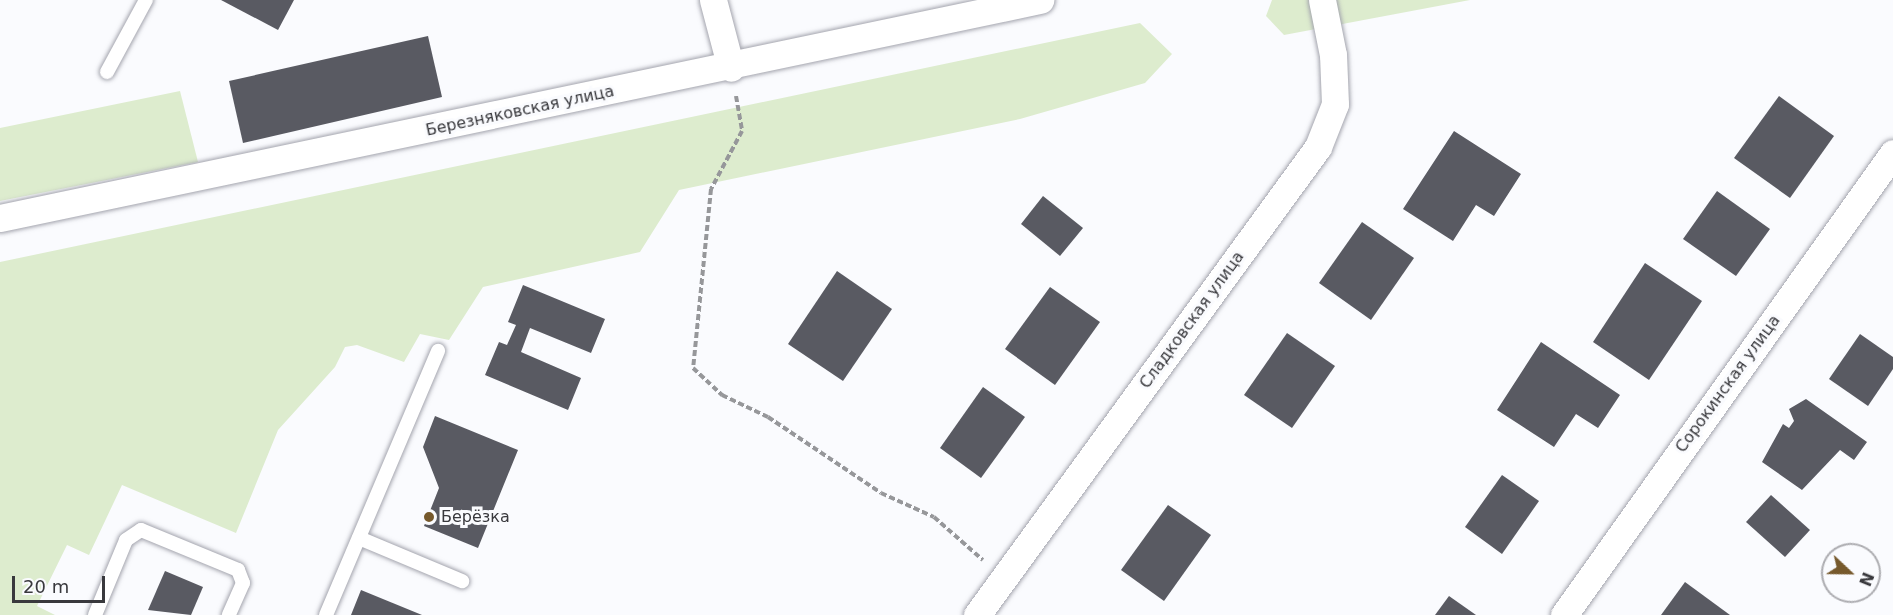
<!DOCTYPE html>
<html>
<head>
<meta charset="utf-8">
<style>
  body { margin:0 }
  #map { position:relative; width:1893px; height:615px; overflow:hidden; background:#fafbfe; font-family:"DejaVu Sans",sans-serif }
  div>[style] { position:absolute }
  .green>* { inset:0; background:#ddecce }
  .building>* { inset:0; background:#595a62 }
  .path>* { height:4px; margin-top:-2px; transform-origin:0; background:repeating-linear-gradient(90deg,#96979a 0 6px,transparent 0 9px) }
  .roads { filter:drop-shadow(0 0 2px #a4a5ae) drop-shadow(0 0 2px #a4a5ae) }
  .lane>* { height:14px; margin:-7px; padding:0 7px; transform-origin:7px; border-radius:7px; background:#fff }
  .street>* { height:27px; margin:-13.5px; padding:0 13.5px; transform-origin:13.5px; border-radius:13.5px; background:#fff }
  .dots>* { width:16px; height:16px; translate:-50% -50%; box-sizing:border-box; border:3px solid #fafbfe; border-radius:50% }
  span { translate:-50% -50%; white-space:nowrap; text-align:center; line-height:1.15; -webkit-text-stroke:6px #fafbfe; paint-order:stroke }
  .street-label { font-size:16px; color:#39393d }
  .poi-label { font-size:16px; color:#39393d }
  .left { translate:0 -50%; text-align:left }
  .north { position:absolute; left:1821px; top:543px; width:60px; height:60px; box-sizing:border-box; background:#fafbfe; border:2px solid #adadb1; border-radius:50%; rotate:112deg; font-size:16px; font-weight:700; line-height:24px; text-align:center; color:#39393d }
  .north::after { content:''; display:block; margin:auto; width:21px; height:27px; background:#76592c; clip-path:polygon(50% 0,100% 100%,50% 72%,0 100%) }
  .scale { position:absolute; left:12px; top:576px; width:93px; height:27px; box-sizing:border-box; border:3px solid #39393d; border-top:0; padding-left:8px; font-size:18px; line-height:21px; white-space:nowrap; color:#39393d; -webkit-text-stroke:4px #fafbfe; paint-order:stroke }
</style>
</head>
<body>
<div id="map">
  <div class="green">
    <div style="clip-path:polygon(1272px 0,1470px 0,1284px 35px,1266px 16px)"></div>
    <div style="clip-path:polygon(1140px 23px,1172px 54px,1145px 83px,1020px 119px,679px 190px,640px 252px,483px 287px,449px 340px,420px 334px,404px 362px,357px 345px,345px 347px,335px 367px,278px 430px,236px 533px,122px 485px,89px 555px,67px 545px,37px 606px,55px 615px,0 615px,0 262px)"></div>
    <div style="clip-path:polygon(180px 91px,198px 162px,0 201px,0 128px)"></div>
  </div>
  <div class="building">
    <div style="clip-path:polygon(221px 0,294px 0,278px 30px)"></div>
    <div style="clip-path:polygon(428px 36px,442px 97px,243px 143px,229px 81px)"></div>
    <div style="clip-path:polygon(1779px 96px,1834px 136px,1790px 198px,1734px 158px)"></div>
    <div style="clip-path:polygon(1454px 131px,1521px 174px,1494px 216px,1476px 205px,1453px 241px,1403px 209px)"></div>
    <div style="clip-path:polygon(1717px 191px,1770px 229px,1736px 276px,1683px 239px)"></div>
    <div style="clip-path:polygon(1043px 196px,1083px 228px,1060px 256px,1021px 224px)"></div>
    <div style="clip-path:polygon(1362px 222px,1414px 258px,1371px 320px,1319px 283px)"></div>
    <div style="clip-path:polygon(1645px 263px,1702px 301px,1649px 380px,1593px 342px)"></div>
    <div style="clip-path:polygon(837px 271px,892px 309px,843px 381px,788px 344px)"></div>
    <div style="clip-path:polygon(523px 285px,605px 319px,591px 353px,530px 328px,521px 352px,581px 378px,568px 410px,485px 375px,499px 342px,507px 345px,516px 325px,508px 322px)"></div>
    <div style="clip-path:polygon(1050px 287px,1100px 322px,1055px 385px,1005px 349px)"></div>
    <div style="clip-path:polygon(1287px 333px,1335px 366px,1292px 428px,1244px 395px)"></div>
    <div style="clip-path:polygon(1860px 334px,1893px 357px,1893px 369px,1868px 406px,1829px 379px)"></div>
    <div style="clip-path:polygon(1541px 342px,1620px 395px,1598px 428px,1576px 414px,1554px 447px,1497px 410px)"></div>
    <div style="clip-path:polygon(983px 387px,1025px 417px,981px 478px,940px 448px)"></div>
    <div style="clip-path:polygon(1806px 399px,1867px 442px,1854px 460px,1840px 450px,1802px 490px,1762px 462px,1783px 424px,1789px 428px,1794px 421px,1789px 409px)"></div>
    <div style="clip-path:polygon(435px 416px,518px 450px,478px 548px,424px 526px,439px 488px,423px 447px)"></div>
    <div style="clip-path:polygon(1502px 475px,1539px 501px,1502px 554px,1465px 527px)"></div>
    <div style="clip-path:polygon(1771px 495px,1810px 530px,1785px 557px,1746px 522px)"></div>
    <div style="clip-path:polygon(1168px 505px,1211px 535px,1164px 601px,1121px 570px)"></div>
    <div style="clip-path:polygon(165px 571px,203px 587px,191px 615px,148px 610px)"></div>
    <div style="clip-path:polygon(1685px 582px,1730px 615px,1661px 615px)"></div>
    <div style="clip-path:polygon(361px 590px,422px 615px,351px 615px)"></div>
    <div style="clip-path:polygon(1449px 596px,1476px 615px,1435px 615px)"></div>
  </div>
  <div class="path">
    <div style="left:736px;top:96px;width:36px;rotate:80deg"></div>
    <div style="left:742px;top:131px;width:66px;rotate:118.1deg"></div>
    <div style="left:711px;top:189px;width:180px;rotate:95.7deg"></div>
    <div style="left:693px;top:368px;width:40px;rotate:43deg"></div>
    <div style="left:722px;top:395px;width:51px;rotate:25.6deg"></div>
    <div style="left:768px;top:417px;width:136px;rotate:33.9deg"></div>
    <div style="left:881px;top:493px;width:58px;rotate:24.4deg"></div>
    <div style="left:934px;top:517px;width:65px;rotate:41.3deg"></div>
  </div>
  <div class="roads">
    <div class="lane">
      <div style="left:107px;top:72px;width:82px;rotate:-61.6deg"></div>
      <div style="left:359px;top:538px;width:112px;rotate:22.7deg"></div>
      <div style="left:95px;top:615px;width:81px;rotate:-67.5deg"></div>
      <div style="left:126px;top:540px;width:18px;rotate:-34deg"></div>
      <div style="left:141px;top:530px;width:105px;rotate:22.4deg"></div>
      <div style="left:238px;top:570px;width:14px;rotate:69deg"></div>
      <div style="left:243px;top:583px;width:35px;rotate:114deg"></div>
      <div style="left:326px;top:615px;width:287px;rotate:-67deg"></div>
    </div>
    <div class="street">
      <div style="left:713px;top:0;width:70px;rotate:75.2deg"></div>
      <div style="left:0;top:218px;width:1063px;rotate:-11.84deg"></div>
      <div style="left:977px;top:615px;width:579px;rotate:-53.92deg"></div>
      <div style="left:1318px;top:147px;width:46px;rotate:-68.4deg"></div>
      <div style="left:1335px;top:104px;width:49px;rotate:-92.3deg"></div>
      <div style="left:1333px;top:55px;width:56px;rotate:-101.3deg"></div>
      <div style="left:1564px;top:615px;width:567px;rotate:-54.54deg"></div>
    </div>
  </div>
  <div class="dots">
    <div style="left:429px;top:517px;background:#76592c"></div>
  </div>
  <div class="street-label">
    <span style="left:520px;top:111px;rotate:-12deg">Березняковская улица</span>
    <span style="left:1192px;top:320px;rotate:-54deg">Сладковская улица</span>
    <span style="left:1728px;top:384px;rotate:-54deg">Сорокинская улица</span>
  </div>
  <div class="poi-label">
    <span class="left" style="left:441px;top:517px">Берёзка</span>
  </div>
  <div class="north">N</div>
  <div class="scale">20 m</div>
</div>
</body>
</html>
